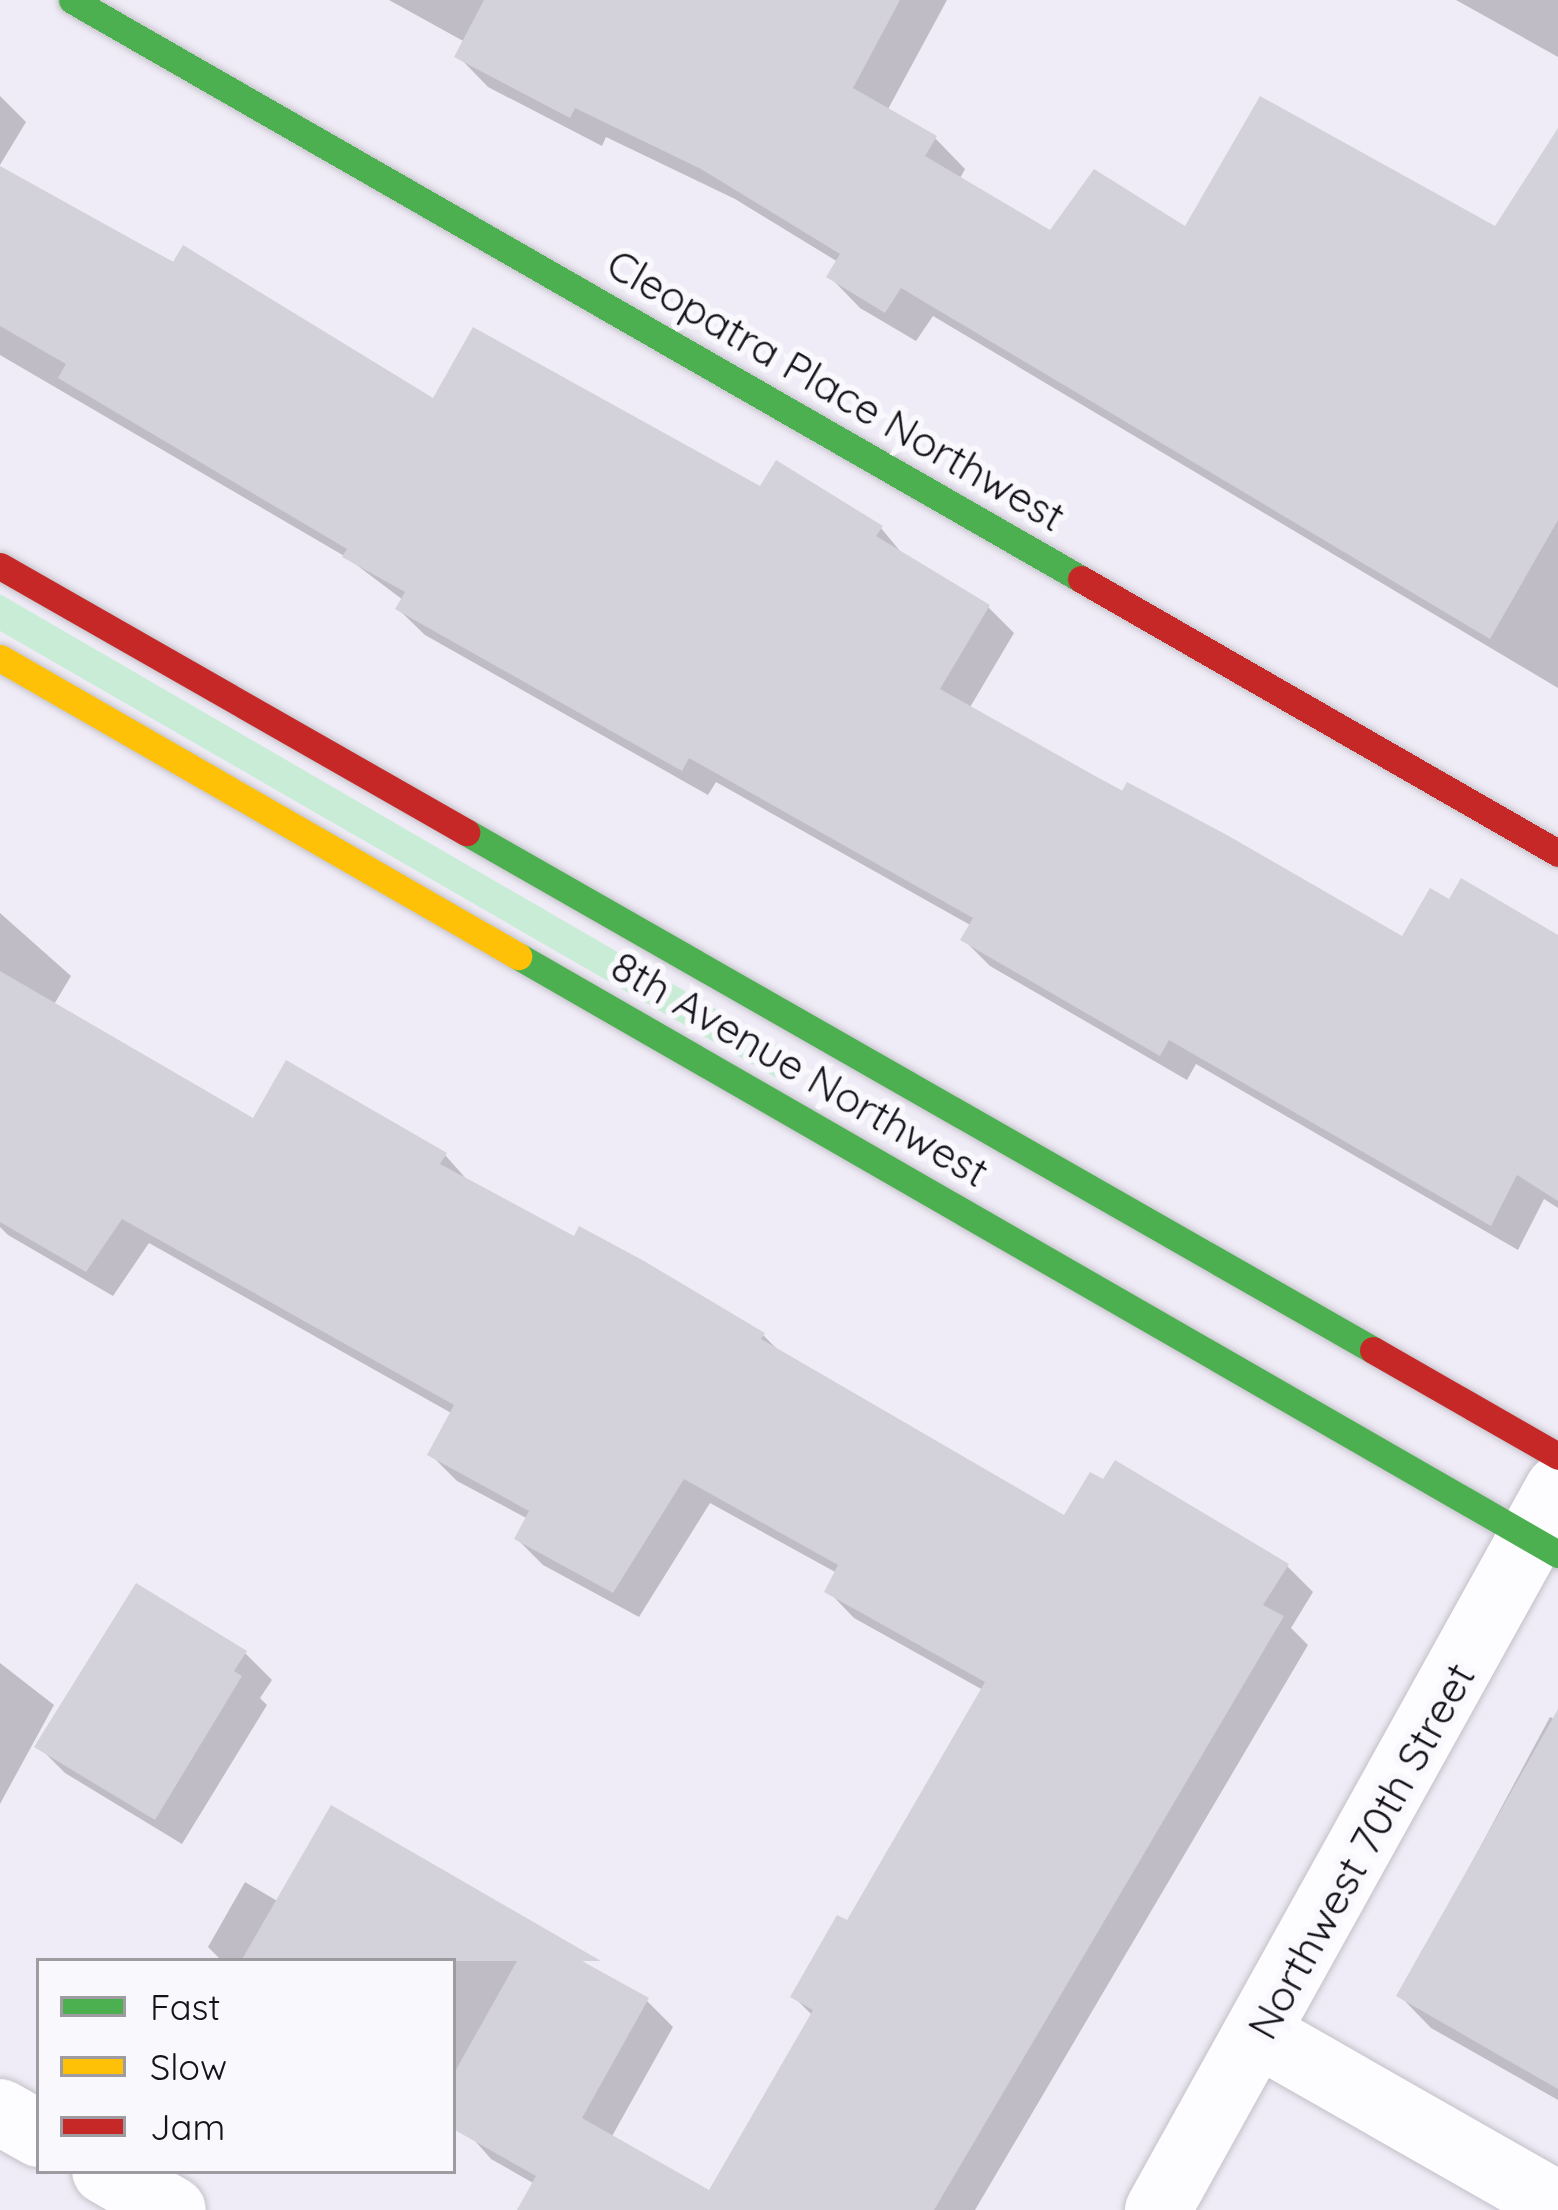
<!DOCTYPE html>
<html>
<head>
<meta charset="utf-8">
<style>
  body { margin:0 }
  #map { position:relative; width:1558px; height:2210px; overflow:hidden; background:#f0ecf7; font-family:Quicksand,sans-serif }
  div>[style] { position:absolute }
  .green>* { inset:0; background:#c8ecd5 }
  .shadow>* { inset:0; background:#0003 }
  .building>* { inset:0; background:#d3d1da }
  .roads { filter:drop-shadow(0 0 3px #c3c1c9) drop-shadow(0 0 3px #c3c1c9) }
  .street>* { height:66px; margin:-33px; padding:0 33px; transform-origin:33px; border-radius:33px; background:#fdfcfe }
  .fast>* { height:27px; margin:-13.5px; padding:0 13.5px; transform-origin:13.5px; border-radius:13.5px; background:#4caf50 }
  .slow>* { height:27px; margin:-13.5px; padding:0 13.5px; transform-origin:13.5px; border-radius:13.5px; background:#ffc107 }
  .jam>* { height:27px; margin:-13.5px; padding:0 13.5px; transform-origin:13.5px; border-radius:13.5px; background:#c62828 }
  span { translate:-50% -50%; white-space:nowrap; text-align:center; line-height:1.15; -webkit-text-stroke:12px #f9f8fc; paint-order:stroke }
  .street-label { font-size:42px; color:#151319 }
  .legend { position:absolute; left:36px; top:1958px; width:420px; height:216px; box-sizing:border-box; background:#f9f8fc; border:3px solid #9e9ca1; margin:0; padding:15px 21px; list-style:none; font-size:36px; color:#151319 }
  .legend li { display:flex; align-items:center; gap:24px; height:60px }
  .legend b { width:60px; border:3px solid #9e9ca1 }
</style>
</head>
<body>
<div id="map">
  <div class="green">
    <div style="clip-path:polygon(0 594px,802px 1059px,787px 1084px,0 631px)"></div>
  </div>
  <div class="shadow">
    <div style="clip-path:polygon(389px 0,947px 0,887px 111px,935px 138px,965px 169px,959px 180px,1051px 234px,1496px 230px,1558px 133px,1558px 688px,933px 316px,916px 341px,860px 308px,830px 277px,838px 262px,735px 199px,606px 137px,602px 146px,488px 87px,458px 56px,465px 42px)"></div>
    <div style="clip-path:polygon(1456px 0,1558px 0,1558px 57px)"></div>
    <div style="clip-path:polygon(0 96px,26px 122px,0 165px)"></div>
    <div style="clip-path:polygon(0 169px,434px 402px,881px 528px,905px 557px,988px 607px,1014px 633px,969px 709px,1403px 941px,1450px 903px,1558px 939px,1558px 1208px,1544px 1199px,1518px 1250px,1196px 1064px,1187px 1080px,990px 966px,964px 940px,972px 926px,716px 782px,708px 795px,425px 635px,398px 609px,403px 600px,346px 557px,0 355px)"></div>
    <div style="clip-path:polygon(0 913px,71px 976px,53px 1006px,254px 1122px,445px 1155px,470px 1183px,763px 1335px,783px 1355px,1066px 1520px,1287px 1566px,1313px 1592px,1291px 1628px,1308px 1645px,975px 2210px,520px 2210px,535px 2184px,491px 2159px,453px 2116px,453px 1961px,222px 1961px,208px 1947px,245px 1882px,279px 1902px,332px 1809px,647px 2001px,673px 2027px,611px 2138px,710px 2194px,813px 2016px,794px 1997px,848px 1925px,983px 1690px,854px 1618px,828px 1591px,837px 1573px,710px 1503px,639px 1617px,543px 1565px,517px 1539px,528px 1519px,457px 1481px,431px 1455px,453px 1414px,149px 1243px,113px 1296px,8px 1235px,0 1227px)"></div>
    <div style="clip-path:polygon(245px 1653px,272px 1680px,260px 1698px,267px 1705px,182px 1844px,65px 1773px,38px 1746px)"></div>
    <div style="clip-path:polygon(0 1663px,54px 1705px,0 1804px)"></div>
    <div style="clip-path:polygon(1550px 1717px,1558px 1721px,1558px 2100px,1431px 2028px,1400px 1996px)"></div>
  </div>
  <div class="building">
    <div style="clip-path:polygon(484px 0,900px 0,853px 88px,937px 136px,925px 156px,1050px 230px,1094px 169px,1185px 226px,1260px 96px,1495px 226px,1558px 128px,1558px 520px,1490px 639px,901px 288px,885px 313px,826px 277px,840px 254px,701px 169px,575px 108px,570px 118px,454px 57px)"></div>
    <div style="clip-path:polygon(0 166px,173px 262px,183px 245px,433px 398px,473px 327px,760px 486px,776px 460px,883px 526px,876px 536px,990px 605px,940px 689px,1122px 791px,1127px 782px,1227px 835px,1402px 936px,1430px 888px,1449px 899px,1461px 878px,1558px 935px,1558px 1201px,1517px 1175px,1491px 1226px,1169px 1040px,1160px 1056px,960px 940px,973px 918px,689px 758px,682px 771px,395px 609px,405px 592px,342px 557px,347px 549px,58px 378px,66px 364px,0 326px)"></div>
    <div style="clip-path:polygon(0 971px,253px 1118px,286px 1060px,447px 1153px,440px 1164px,574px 1236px,579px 1226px,644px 1261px,765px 1333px,761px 1339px,1064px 1515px,1090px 1472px,1103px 1479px,1115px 1460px,1289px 1564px,1263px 1605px,1284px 1616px,934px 2210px,517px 2210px,536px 2176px,453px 2129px,453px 2075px,517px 1961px,241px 1961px,331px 1805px,601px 1961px,582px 1961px,649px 1998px,582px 2118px,709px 2190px,813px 2010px,790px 1997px,837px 1915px,847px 1920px,985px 1682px,824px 1592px,838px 1565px,684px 1479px,613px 1593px,514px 1539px,529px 1511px,427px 1455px,454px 1405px,122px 1219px,86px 1272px,0 1222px)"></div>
    <div style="clip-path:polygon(136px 1583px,247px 1651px,234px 1671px,242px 1676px,155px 1820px,34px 1747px)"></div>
    <div style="clip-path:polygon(1558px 1709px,1558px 2089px,1396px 1996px)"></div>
  </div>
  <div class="roads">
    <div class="street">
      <div style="left:1262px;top:2036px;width:341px;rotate:29.7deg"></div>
      <div style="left:0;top:2112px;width:45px;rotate:29.4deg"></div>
      <div style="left:105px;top:2171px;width:78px;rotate:29.8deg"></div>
      <div style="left:1158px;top:2210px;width:825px;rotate:-60.98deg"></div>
    </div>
    <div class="fast">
      <div style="left:72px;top:0;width:1163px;rotate:29.85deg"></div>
      <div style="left:466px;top:832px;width:1044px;rotate:29.73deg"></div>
      <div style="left:518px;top:956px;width:1200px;rotate:29.9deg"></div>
    </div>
    <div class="slow">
      <div style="left:0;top:658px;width:598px;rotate:29.91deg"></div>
    </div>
    <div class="jam">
      <div style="left:0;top:566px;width:537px;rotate:29.72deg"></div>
      <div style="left:1081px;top:579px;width:550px;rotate:29.87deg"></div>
      <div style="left:1373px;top:1350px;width:213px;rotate:29.8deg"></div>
    </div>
  </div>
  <div class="street-label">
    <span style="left:836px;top:390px;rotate:30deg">Cleopatra Place Northwest</span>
    <span style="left:800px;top:1069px;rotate:30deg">8th Avenue Northwest</span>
    <span style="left:1361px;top:1851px;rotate:-61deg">Northwest 70th Street</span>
  </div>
  <ul class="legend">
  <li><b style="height:15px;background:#4caf50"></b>Fast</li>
  <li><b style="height:15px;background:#ffc107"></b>Slow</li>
  <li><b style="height:15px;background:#c62828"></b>Jam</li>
  </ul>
</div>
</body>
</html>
